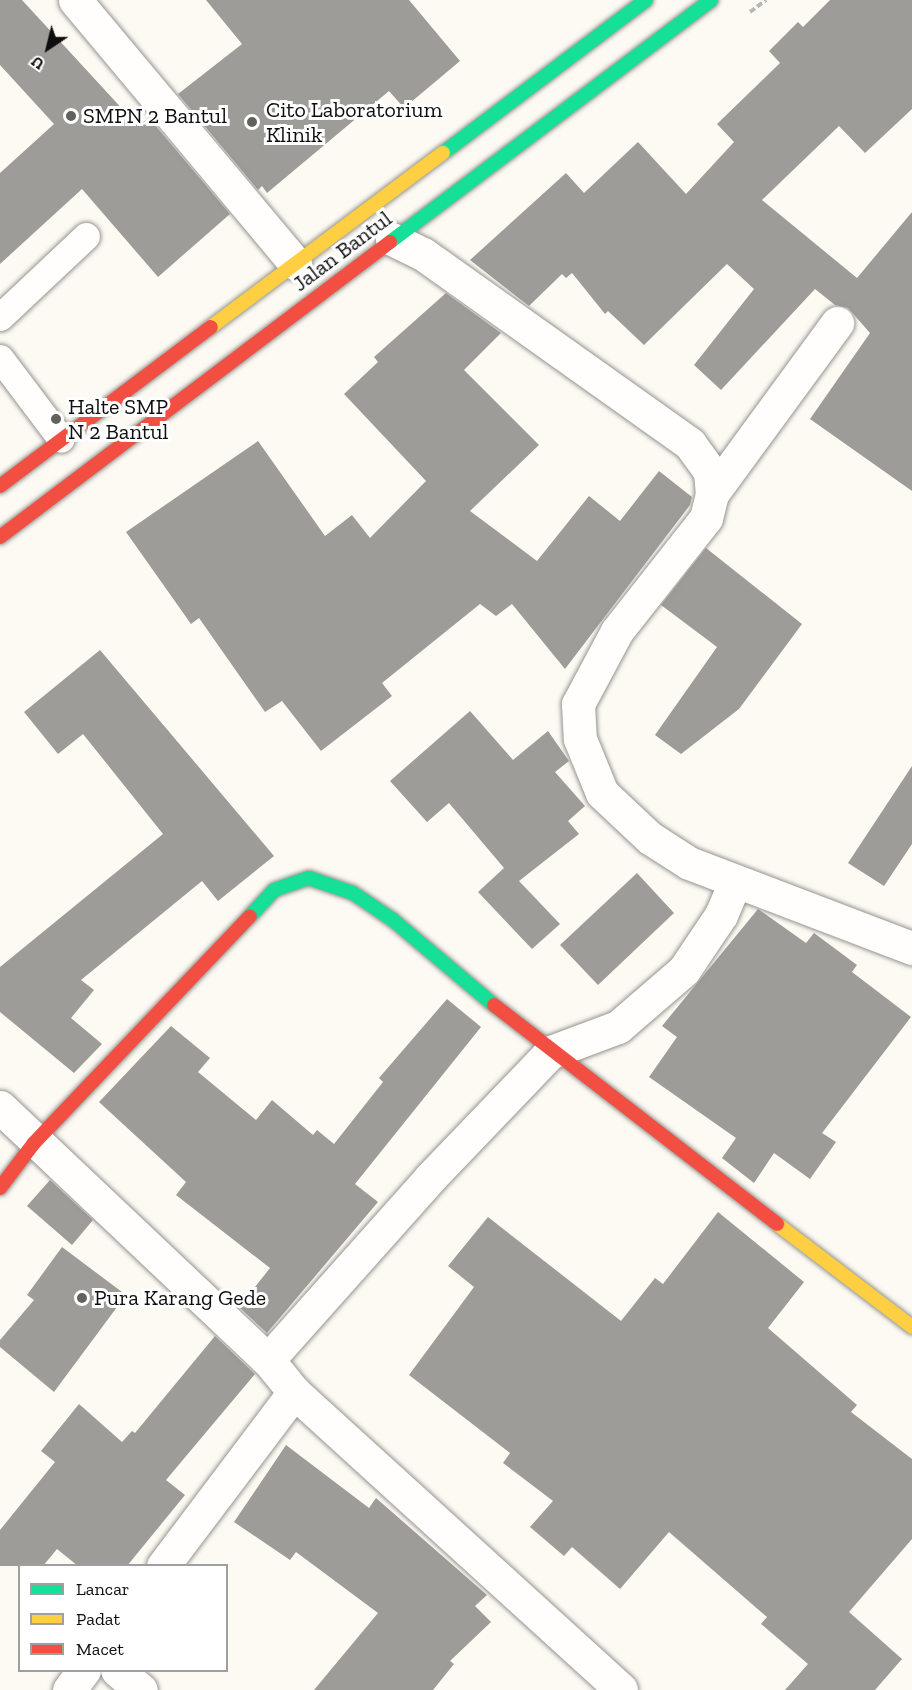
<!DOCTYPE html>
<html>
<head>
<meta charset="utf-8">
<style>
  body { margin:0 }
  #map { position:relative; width:912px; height:1690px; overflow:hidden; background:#fcfaf2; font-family:"Zilla Slab",serif }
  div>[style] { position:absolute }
  .building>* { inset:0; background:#9e9c98 }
  .path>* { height:4px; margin-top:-2px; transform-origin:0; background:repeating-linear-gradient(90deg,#b8b8b6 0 6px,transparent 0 9px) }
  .roads { filter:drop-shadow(0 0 2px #959491) drop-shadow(0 0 2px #959491) }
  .lane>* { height:27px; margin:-13.5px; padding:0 13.5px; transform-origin:13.5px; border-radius:13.5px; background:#fffefd }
  .street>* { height:33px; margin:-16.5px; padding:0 16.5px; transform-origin:16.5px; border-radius:16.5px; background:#fffefd }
  .fast>* { height:14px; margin:-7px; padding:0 7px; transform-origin:7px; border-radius:7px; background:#16e098 }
  .slow>* { height:14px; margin:-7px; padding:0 7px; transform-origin:7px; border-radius:7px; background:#ffcf43 }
  .jam>* { height:14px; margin:-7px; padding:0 7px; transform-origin:7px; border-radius:7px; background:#f24e42 }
  .dots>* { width:16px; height:16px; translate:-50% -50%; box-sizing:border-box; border:3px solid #fff; border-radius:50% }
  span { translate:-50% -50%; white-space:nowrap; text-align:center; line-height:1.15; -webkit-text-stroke:6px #fff; paint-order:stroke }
  .poi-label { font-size:22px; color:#0e0e0e }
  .left { translate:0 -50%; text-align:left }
  .street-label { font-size:22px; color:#0e0e0e }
  .legend { position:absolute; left:18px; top:1564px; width:210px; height:108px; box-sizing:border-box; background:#fff; border:2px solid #9f9f9f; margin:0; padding:8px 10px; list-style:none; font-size:18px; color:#0e0e0e }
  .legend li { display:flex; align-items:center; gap:12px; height:30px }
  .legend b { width:30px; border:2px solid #9f9f9f }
  .north { position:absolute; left:18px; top:18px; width:60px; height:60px; -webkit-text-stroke:4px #fff; paint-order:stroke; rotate:215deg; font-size:16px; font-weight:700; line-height:24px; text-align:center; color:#0e0e0e }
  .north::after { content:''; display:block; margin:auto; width:21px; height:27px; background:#0e0e0e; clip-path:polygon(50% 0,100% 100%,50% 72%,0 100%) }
</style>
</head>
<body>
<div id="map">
  <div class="building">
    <div style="clip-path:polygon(0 0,22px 0,138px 126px,149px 118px,230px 214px,158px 277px,82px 189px,0 264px,0 173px,54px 124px,0 65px)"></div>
    <div style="clip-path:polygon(206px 0,409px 0,460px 61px,404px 108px,389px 91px,267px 193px,262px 186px,258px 190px,178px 94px,242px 44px)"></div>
    <div style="clip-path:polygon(830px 0,912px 0,912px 109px,865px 153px,839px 126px,762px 200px,857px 278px,912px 212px,912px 491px,810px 419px,870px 333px,848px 308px,835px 305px,815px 289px,721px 390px,694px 365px,754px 289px,727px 264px,644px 345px,608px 311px,605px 314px,572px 273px,566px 278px,562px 274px,529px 306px,470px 260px,566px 173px,584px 193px,638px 142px,686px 194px,734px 142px,717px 124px,780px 63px,769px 51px,798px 22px,803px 27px)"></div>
    <div style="clip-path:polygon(446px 293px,501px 333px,464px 370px,539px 445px,470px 511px,537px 561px,589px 496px,620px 521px,659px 471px,692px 497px,690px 505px,565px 669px,512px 604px,496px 616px,480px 604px,382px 683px,392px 696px,321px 751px,282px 701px,265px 712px,199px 618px,191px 624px,126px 532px,258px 441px,325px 536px,352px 515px,370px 538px,426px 481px,344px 394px,378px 362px,374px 357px)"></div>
    <div style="clip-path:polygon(706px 548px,802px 624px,739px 709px,681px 754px,655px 735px,717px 647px,661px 605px)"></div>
    <div style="clip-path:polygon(100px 650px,274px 856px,218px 901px,202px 881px,81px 980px,94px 990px,71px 1018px,102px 1044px,74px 1073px,0 1012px,0 967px,163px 834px,83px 734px,58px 754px,24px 712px)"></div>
    <div style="clip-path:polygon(470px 711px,513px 760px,548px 731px,569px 761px,555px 772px,585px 806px,568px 821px,579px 834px,519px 881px,560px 924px,532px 949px,478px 892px,504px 868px,449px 803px,427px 822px,390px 781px)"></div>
    <div style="clip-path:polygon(912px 766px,912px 844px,884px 886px,848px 863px)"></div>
    <div style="clip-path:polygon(637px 873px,674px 913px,598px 985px,560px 945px)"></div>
    <div style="clip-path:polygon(758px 909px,806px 943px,814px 933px,857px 965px,852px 972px,911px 1017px,822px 1133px,836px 1142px,810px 1179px,774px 1153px,754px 1183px,722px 1158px,736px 1138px,649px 1077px,677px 1037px,662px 1026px)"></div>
    <div style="clip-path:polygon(447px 999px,481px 1027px,355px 1184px,378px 1202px,267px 1333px,239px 1307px,270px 1268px,176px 1195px,186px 1182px,99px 1102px,171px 1026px,210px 1058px,198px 1072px,256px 1120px,272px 1100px,313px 1135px,317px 1130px,334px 1144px,383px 1082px,379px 1078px)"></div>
    <div style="clip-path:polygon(50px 1180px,93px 1220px,72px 1245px,27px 1206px)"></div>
    <div style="clip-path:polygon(718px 1212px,804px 1282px,768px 1328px,857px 1405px,851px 1412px,912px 1459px,912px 1539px,849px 1612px,902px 1659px,875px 1690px,785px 1690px,808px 1664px,761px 1624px,767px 1617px,669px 1532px,620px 1589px,572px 1547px,564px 1556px,530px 1527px,553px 1501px,503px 1463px,510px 1453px,409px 1375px,474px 1287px,448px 1266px,488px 1217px,621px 1321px,655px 1278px,663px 1284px)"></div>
    <div style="clip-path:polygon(62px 1247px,126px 1295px,54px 1392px,0 1347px,0 1340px,34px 1300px,27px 1295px)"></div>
    <div style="clip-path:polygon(215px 1336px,255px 1374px,166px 1480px,185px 1495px,127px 1566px,78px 1566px,57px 1549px,43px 1566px,0 1566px,0 1530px,55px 1462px,41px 1451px,79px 1404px,122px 1442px,132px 1431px,135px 1433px)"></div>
    <div style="clip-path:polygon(286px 1445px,369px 1508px,376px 1498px,487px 1595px,475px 1606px,491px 1622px,450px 1661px,454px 1664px,433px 1690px,314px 1690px,378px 1613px,296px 1552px,290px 1560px,234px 1522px)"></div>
  </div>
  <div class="path">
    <div style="left:750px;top:12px;width:20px;rotate:-37deg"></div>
  </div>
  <div class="roads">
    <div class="lane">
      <div style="left:0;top:317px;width:118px;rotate:-43.3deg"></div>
      <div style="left:0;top:358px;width:101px;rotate:53deg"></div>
    </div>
    <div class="street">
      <div style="left:75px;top:0;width:343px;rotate:50.1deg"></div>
      <div style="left:392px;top:239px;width:34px;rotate:26deg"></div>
      <div style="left:423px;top:254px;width:328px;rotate:35.4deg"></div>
      <div style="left:690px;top:444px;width:34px;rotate:54deg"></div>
      <div style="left:710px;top:472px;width:22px;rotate:85deg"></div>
      <div style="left:712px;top:494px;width:25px;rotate:104deg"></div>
      <div style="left:706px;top:518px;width:144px;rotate:128.2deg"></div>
      <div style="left:617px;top:631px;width:83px;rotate:118.1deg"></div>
      <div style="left:578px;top:704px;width:35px;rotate:87deg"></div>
      <div style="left:580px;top:739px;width:58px;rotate:67.8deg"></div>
      <div style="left:602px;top:793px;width:66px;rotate:43.2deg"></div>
      <div style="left:650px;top:838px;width:46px;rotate:32.7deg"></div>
      <div style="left:689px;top:863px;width:239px;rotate:20.9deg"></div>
      <div style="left:712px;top:494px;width:212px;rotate:-53.8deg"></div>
      <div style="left:0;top:1107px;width:369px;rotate:43.4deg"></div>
      <div style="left:268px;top:1360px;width:41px;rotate:50.9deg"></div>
      <div style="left:294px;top:1392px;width:442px;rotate:42.3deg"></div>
      <div style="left:268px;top:1360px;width:244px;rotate:-48.3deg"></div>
      <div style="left:430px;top:1178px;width:175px;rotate:-46.2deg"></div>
      <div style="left:551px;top:1052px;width:72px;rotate:-20.5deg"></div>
      <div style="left:618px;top:1027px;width:87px;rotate:-40.8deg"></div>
      <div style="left:684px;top:970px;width:66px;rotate:-56.1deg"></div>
      <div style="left:721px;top:915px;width:36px;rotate:-67deg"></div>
      <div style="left:163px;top:1566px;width:218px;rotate:-53deg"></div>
      <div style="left:117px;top:1670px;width:31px;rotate:40deg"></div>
      <div style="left:69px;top:1690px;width:25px;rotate:-53deg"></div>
    </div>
    <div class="fast">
      <div style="left:443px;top:153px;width:254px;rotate:-37deg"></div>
      <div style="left:390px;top:242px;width:402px;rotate:-37deg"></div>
      <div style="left:250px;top:916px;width:35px;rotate:-47deg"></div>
      <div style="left:274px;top:890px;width:37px;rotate:-19deg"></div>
      <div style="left:309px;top:878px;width:46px;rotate:18.8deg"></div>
      <div style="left:353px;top:893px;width:48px;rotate:34deg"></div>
      <div style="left:393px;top:920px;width:132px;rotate:40.1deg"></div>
    </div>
    <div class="slow">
      <div style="left:211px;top:327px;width:290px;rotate:-36.9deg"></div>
      <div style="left:777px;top:1224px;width:170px;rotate:37.3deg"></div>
    </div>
    <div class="jam">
      <div style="left:0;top:486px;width:264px;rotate:-37deg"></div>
      <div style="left:0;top:537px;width:489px;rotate:-37.1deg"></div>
      <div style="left:494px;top:1005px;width:358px;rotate:37.7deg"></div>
      <div style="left:0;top:1188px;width:56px;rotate:-52.9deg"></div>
      <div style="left:34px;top:1143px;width:313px;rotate:-46.4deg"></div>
    </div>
  </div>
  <div class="dots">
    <div style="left:71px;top:116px;background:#61615e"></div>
    <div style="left:252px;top:122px;background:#61615e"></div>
    <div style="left:56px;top:419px;background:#61615e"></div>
    <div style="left:82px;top:1298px;background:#61615e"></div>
  </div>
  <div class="poi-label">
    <span class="left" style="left:266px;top:122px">Cito Laboratorium<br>Klinik</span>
    <span class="left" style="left:83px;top:116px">SMPN 2 Bantul</span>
    <span class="left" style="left:68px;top:419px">Halte SMP<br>N 2 Bantul</span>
    <span class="left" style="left:94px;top:1298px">Pura Karang Gede</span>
  </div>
  <div class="street-label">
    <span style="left:342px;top:251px;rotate:-37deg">Jalan Bantul</span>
  </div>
  <ul class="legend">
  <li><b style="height:8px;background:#16e098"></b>Lancar</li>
  <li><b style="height:8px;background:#ffcf43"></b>Padat</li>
  <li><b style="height:8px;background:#f24e42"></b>Macet</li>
  </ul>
  <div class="north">U</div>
</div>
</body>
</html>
